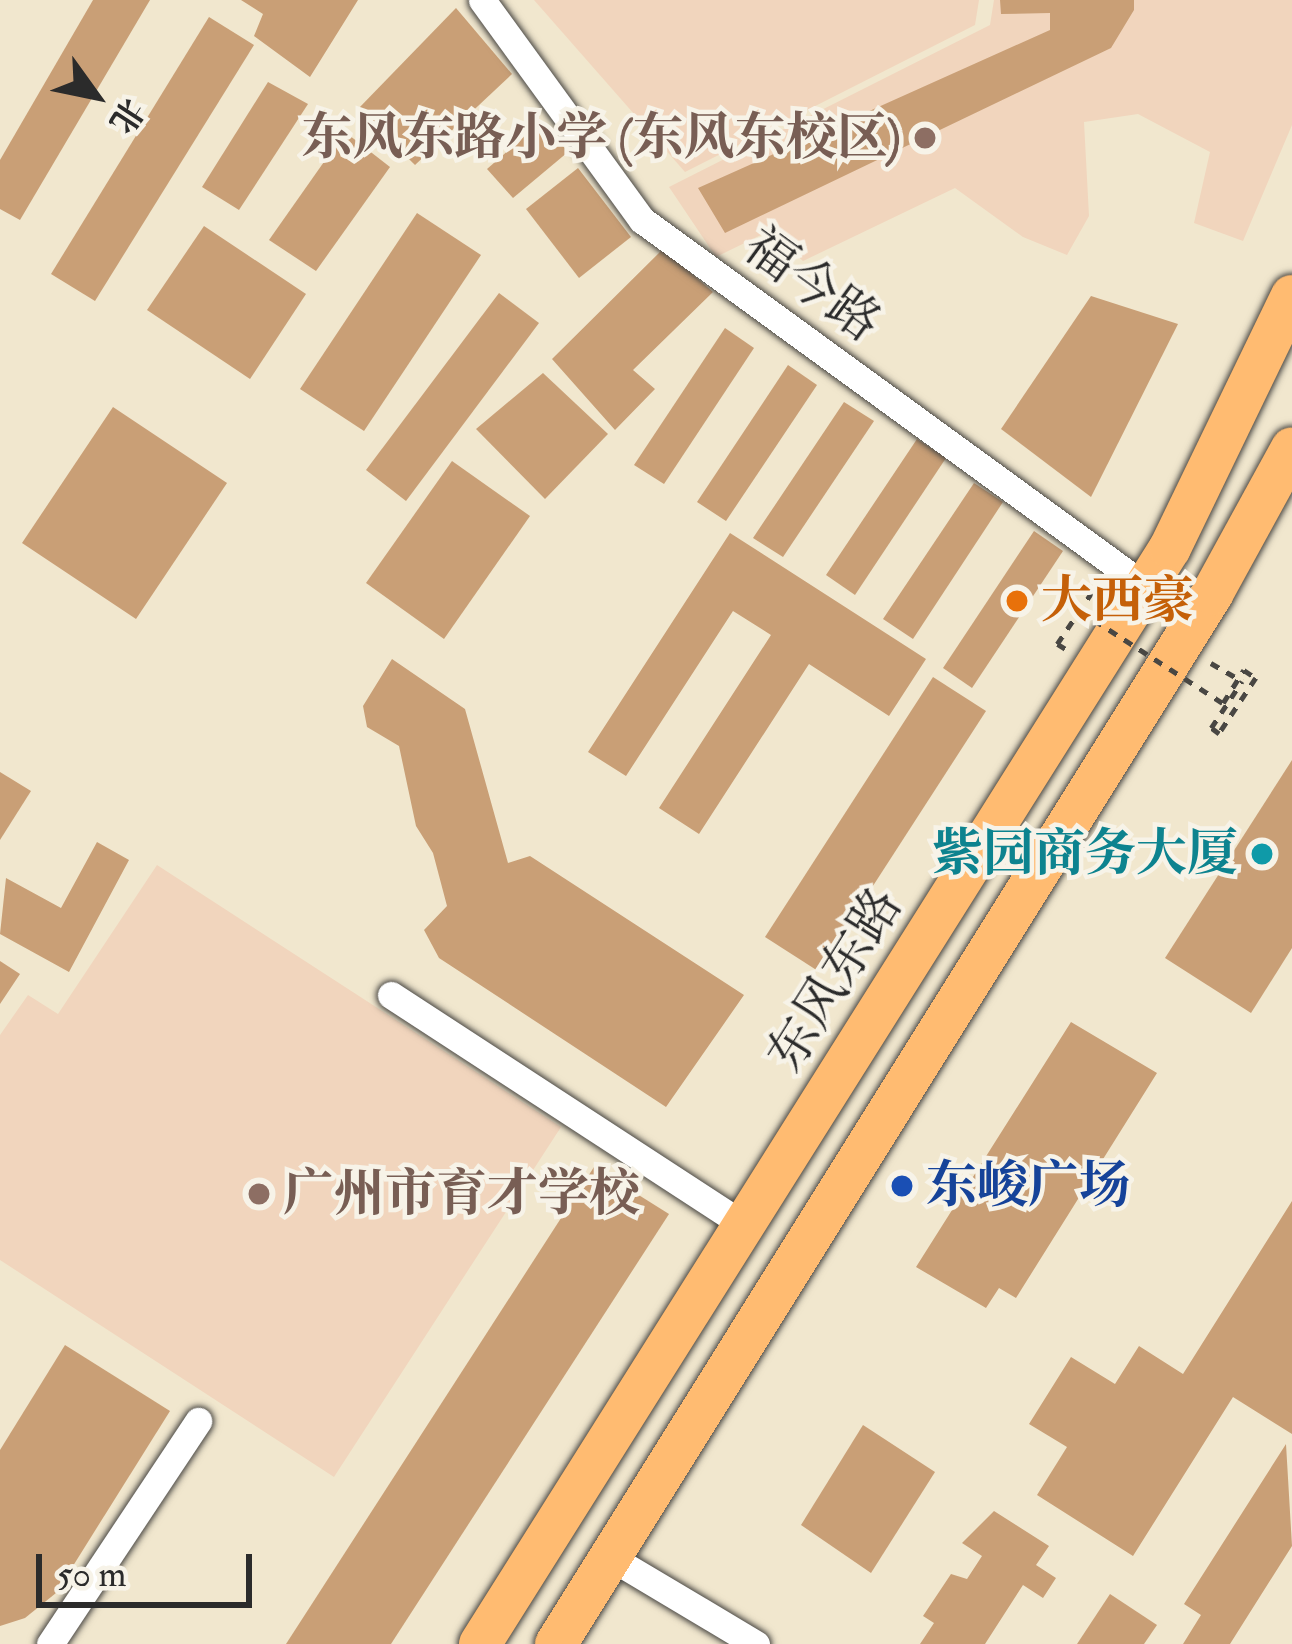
<!DOCTYPE html>
<html>
<head>
<meta charset="utf-8">
<style>
  body { margin:0 }
  #map { position:relative; width:1292px; height:1644px; overflow:hidden; background:#f1e7ce; font-family:"IM FELL Double Pica","Noto Serif SC",serif }
  div>[style] { position:absolute }
  .built>* { inset:0; background:#f1d5bd }
  .building>* { inset:0; background:#c99f76 }
  .path>* { height:4.5px; margin-top:-2.25px; transform-origin:0; background:repeating-linear-gradient(90deg,#494743 0 9px,transparent 0 18px) }
  .roads { filter:drop-shadow(0 0 3px #494743) drop-shadow(0 0 3px #494743) }
  .minor>* { height:27px; margin:-13.5px; padding:0 13.5px; transform-origin:13.5px; border-radius:13.5px; background:#fff }
  .highway>* { height:42px; margin:-21px; padding:0 21px; transform-origin:21px; border-radius:21px; background:#ffbb71 }
  .path-bridge>* { height:4.5px; margin-top:-2.25px; transform-origin:0; background:repeating-linear-gradient(90deg,#494743 0 9px,transparent 0 18px) }
  .dots>* { width:33px; height:33px; translate:-50% -50%; box-sizing:border-box; border:6px solid #f7f3e8; border-radius:50% }
  span { translate:-50% -50%; white-space:nowrap; text-align:center; line-height:1.15; -webkit-text-stroke:9px #f7f3e8; paint-order:stroke }
  .education-label { font-size:51px; color:#785e54; font-weight:700 }
  .right { translate:-100% -50%; text-align:right }
  .left { translate:0 -50%; text-align:left }
  .street-label { font-size:51px; color:#2b2b2b }
  .food-label { font-size:51px; color:#c56008; font-weight:700 }
  .culture-label { font-size:51px; color:#0d838f; font-weight:700 }
  .transit-label { font-size:51px; color:#164399; font-weight:700 }
  .north { position:absolute; left:36px; top:36px; width:120px; height:120px; -webkit-text-stroke:9px #f7f3e8; paint-order:stroke; rotate:123deg; font-size:33px; font-weight:700; line-height:48px; text-align:center; color:#2b2b2b }
  .north::after { content:''; display:block; margin:auto; width:42px; height:54px; background:#2b2b2b; clip-path:polygon(50% 0,100% 100%,50% 72%,0 100%) }
  .scale { position:absolute; left:36px; top:1554px; width:216px; height:54px; box-sizing:border-box; border:6px solid #2b2b2b; border-top:0; padding-left:15px; font-size:36px; line-height:42px; white-space:nowrap; color:#2b2b2b; -webkit-text-stroke:9px #f7f3e8; paint-order:stroke }
</style>
</head>
<body>
<div id="map">
  <div class="built">
    <div style="clip-path:polygon(534px 0,979px 0,975px 25px,685px 172px)"></div>
    <div style="clip-path:polygon(994px 0,1292px 0,1292px 125px,1243px 241px,1194px 223px,1210px 152px,1138px 114px,1084px 122px,1089px 216px,1067px 255px,1023px 237px,955px 188px,803px 261px,769px 231px,716px 257px,669px 187px,990px 25px)"></div>
    <div style="clip-path:polygon(157px 865px,561px 1127px,334px 1477px,0 1260px,0 1035px,28px 995px,58px 1014px)"></div>
  </div>
  <div class="building">
    <div style="clip-path:polygon(93px 0,150px 0,20px 220px,0 209px,0 160px)"></div>
    <div style="clip-path:polygon(241px 0,358px 0,310px 77px,254px 36px,263px 14px)"></div>
    <div style="clip-path:polygon(1000px 0,1134px 0,1134px 10px,1111px 48px,725px 233px,698px 188px,1050px 30px,1050px 13px,1001px 14px)"></div>
    <div style="clip-path:polygon(456px 8px,512px 74px,415px 165px,358px 109px)"></div>
    <div style="clip-path:polygon(209px 17px,254px 45px,95px 301px,51px 274px)"></div>
    <div style="clip-path:polygon(268px 82px,308px 104px,239px 210px,202px 187px)"></div>
    <div style="clip-path:polygon(542px 121px,568px 152px,513px 198px,487px 169px)"></div>
    <div style="clip-path:polygon(345px 132px,390px 167px,316px 271px,269px 240px)"></div>
    <div style="clip-path:polygon(578px 168px,631px 237px,579px 278px,526px 209px)"></div>
    <div style="clip-path:polygon(417px 213px,481px 255px,364px 431px,300px 389px)"></div>
    <div style="clip-path:polygon(204px 226px,306px 294px,250px 379px,147px 310px)"></div>
    <div style="clip-path:polygon(663px 249px,713px 292px,633px 370px,655px 389px,615px 430px,552px 359px)"></div>
    <div style="clip-path:polygon(499px 293px,539px 323px,406px 501px,366px 470px)"></div>
    <div style="clip-path:polygon(1091px 296px,1178px 324px,1091px 497px,1001px 429px)"></div>
    <div style="clip-path:polygon(725px 328px,754px 348px,664px 484px,634px 465px)"></div>
    <div style="clip-path:polygon(788px 365px,817px 385px,726px 521px,697px 502px)"></div>
    <div style="clip-path:polygon(543px 373px,608px 434px,545px 499px,476px 429px)"></div>
    <div style="clip-path:polygon(844px 402px,874px 421px,783px 557px,753px 538px)"></div>
    <div style="clip-path:polygon(113px 407px,227px 483px,136px 619px,22px 543px)"></div>
    <div style="clip-path:polygon(917px 439px,946px 458px,855px 595px,826px 575px)"></div>
    <div style="clip-path:polygon(452px 461px,530px 516px,444px 639px,366px 583px)"></div>
    <div style="clip-path:polygon(974px 483px,1003px 502px,913px 639px,883px 619px)"></div>
    <div style="clip-path:polygon(1034px 531px,1063px 551px,972px 688px,943px 668px)"></div>
    <div style="clip-path:polygon(730px 533px,926px 659px,889px 716px,809px 664px,699px 834px,659px 808px,771px 635px,733px 611px,626px 776px,588px 752px)"></div>
    <div style="clip-path:polygon(392px 659px,465px 709px,508px 863px,530px 856px,744px 995px,666px 1107px,439px 958px,424px 930px,447px 906px,433px 853px,416px 826px,399px 746px,367px 727px,363px 706px)"></div>
    <div style="clip-path:polygon(933px 677px,986px 711px,818px 971px,765px 937px)"></div>
    <div style="clip-path:polygon(1292px 760px,1292px 948px,1251px 1013px,1165px 958px)"></div>
    <div style="clip-path:polygon(0 772px,31px 791px,0 840px)"></div>
    <div style="clip-path:polygon(97px 842px,129px 860px,69px 972px,0 934px,6px 878px,61px 908px)"></div>
    <div style="clip-path:polygon(0 961px,20px 974px,0 1004px)"></div>
    <div style="clip-path:polygon(1071px 1022px,1157px 1073px,1016px 1298px,999px 1288px,986px 1308px,916px 1267px)"></div>
    <div style="clip-path:polygon(594px 1167px,669px 1214px,391px 1644px,286px 1644px)"></div>
    <div style="clip-path:polygon(1292px 1201px,1292px 1434px,1233px 1397px,1133px 1556px,1037px 1495px,1067px 1447px,1029px 1424px,1071px 1357px,1115px 1384px,1139px 1346px,1183px 1374px)"></div>
    <div style="clip-path:polygon(65px 1345px,170px 1411px,56px 1593px,25px 1618px,0 1626px,0 1450px)"></div>
    <div style="clip-path:polygon(863px 1425px,935px 1472px,871px 1573px,801px 1525px)"></div>
    <div style="clip-path:polygon(1286px 1444px,1292px 1546px,1230px 1644px,1183px 1644px,1201px 1615px,1184px 1604px)"></div>
    <div style="clip-path:polygon(994px 1511px,1049px 1546px,1036px 1565px,1056px 1578px,1043px 1598px,1023px 1585px,985px 1644px,920px 1644px,934px 1623px,923px 1616px,951px 1574px,967px 1579px,982px 1556px,962px 1543px)"></div>
    <div style="clip-path:polygon(1110px 1594px,1157px 1625px,1144px 1644px,1077px 1644px)"></div>
  </div>
  <div class="path">
    <div style="left:1065px;top:649px;width:9px;rotate:-148deg"></div>
    <div style="left:1057px;top:644px;width:70px;rotate:-56.1deg"></div>
    <div style="left:1211px;top:663px;width:36px;rotate:30deg"></div>
  </div>
  <div class="roads">
    <div class="minor">
      <div style="left:482px;top:0;width:272px;rotate:54deg"></div>
      <div style="left:642px;top:220px;width:623px;rotate:36.06deg"></div>
      <div style="left:391px;top:995px;width:421px;rotate:33.1deg"></div>
      <div style="left:610px;top:1557px;width:170px;rotate:30.8deg"></div>
      <div style="left:50px;top:1644px;width:268px;rotate:-56.4deg"></div>
    </div>
    <div class="highway">
      <div style="left:480px;top:1644px;width:1295px;rotate:-57.81deg"></div>
      <div style="left:1170px;top:548px;width:280px;rotate:-64.2deg"></div>
      <div style="left:556px;top:1644px;width:1238px;rotate:-58deg"></div>
      <div style="left:1212px;top:594px;width:166px;rotate:-61.3deg"></div>
    </div>
  </div>
  <div class="path-bridge">
    <div style="left:1094px;top:620px;width:153px;rotate:32.8deg"></div>
    <div style="left:1223px;top:703px;width:39px;rotate:-58deg"></div>
    <div style="left:1244px;top:670px;width:14px;rotate:34deg"></div>
    <div style="left:1256px;top:678px;width:67px;rotate:123.5deg"></div>
    <div style="left:1219px;top:734px;width:10px;rotate:-143deg"></div>
    <div style="left:1211px;top:728px;width:56px;rotate:-56.6deg"></div>
  </div>
  <div class="dots">
    <div style="left:925px;top:138px;background:#8d6e63"></div>
    <div style="left:1017px;top:601px;background:#e8710a"></div>
    <div style="left:1262px;top:854px;background:#0f9aa8"></div>
    <div style="left:902px;top:1186px;background:#1a4fb4"></div>
    <div style="left:259px;top:1194px;background:#8d6e63"></div>
  </div>
  <div class="education-label">
    <span class="right" style="left:901px;top:138px">东风东路小学 (东风东校区)</span>
    <span class="left" style="left:283px;top:1194px">广州市育才学校</span>
  </div>
  <div class="street-label">
    <span style="left:812px;top:285px;rotate:36deg">福今路</span>
    <span style="left:835px;top:980px;rotate:-58deg">东风东路</span>
  </div>
  <div class="food-label">
    <span class="left" style="left:1041px;top:601px">大西豪</span>
  </div>
  <div class="culture-label">
    <span class="right" style="left:1238px;top:854px">紫园商务大厦</span>
  </div>
  <div class="transit-label">
    <span class="left" style="left:926px;top:1186px">东峻广场</span>
  </div>
  <div class="north">北</div>
  <div class="scale">50 m</div>
</div>
</body>
</html>
